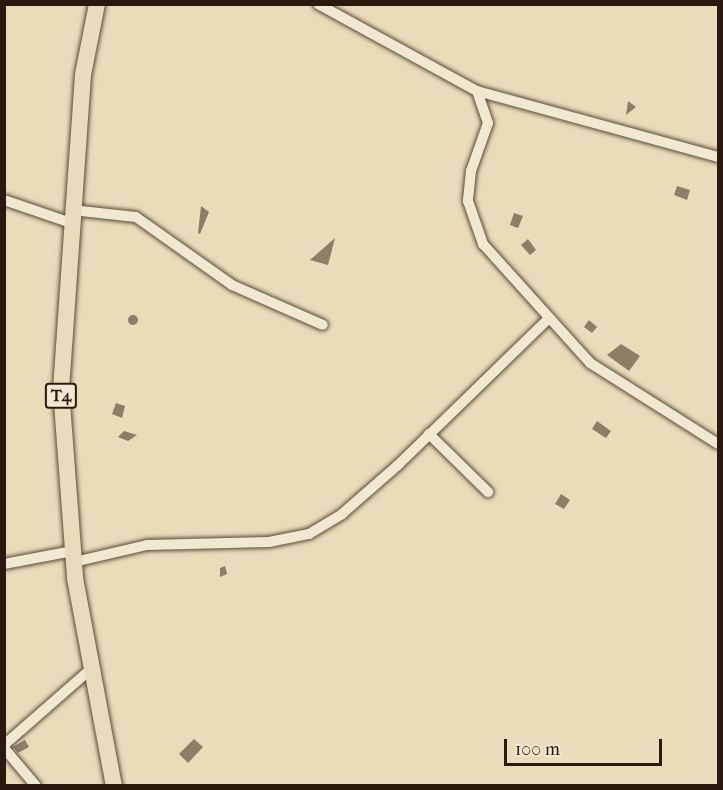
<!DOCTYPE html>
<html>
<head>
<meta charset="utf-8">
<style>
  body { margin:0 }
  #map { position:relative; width:723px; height:790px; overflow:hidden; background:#eadbba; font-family:"IM FELL French Canon",serif }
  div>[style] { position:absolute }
  .building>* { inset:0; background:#8e7d67 }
  .round { border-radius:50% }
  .roads { filter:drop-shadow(0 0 2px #5b4939) drop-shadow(0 0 2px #5b4939) }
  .minor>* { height:10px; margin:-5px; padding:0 5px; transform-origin:5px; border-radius:5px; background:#f1e8d2 }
  .highway>* { height:16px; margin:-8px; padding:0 8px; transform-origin:8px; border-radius:8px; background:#eadbba }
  span { translate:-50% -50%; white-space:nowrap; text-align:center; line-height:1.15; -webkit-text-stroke:5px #f1e8d2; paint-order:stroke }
  .shield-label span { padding:2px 4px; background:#f1e8d2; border:2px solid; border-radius:4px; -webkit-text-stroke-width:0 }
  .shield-label { font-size:16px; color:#2b180e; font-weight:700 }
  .frame { position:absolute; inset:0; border:6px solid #2b180e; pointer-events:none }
  .scale { position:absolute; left:504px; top:739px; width:158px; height:27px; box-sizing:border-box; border:3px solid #2b180e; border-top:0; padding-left:8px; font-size:18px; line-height:21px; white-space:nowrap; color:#2b180e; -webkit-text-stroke:4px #f1e8d2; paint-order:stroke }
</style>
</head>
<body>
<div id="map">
  <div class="building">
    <div style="clip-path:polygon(628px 101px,636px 107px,626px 115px)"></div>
    <div style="clip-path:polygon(677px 186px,690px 190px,687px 200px,674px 195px)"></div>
    <div style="clip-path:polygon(201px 206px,209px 212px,200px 234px,198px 233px)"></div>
    <div style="clip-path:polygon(514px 213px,523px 216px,518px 228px,510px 225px)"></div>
    <div style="clip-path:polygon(335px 238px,328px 265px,310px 260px)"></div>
    <div style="clip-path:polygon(528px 239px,536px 250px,530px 255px,521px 245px)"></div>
    <div class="round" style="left:128px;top:315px;width:10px;height:10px"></div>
    <div style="clip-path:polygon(589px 320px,597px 327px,592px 333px,584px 327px)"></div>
    <div style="clip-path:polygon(621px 344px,640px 356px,629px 371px,607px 355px)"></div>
    <div style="clip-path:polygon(116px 403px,125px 406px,122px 418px,112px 414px)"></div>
    <div style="clip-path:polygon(597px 421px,611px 431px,606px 438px,592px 429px)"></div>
    <div style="clip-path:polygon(124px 431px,137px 435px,128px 441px,118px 437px)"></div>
    <div style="clip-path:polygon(561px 494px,570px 500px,564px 509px,555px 504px)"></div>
    <div style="clip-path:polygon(225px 566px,227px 574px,220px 577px,220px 568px)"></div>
    <div style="clip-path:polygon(194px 739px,203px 747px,188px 763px,179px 754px)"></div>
    <div style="clip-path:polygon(25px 740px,29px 747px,18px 753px,13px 747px)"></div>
  </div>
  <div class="roads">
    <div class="minor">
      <div style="left:318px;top:4px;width:181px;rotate:28.7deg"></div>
      <div style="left:477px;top:91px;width:250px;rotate:15.3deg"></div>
      <div style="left:477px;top:91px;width:34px;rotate:71deg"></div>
      <div style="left:488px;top:123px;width:51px;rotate:109.5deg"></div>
      <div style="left:471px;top:171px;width:30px;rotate:96deg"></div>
      <div style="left:468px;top:201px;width:46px;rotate:70.8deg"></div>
      <div style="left:483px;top:244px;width:160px;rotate:48deg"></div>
      <div style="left:590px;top:363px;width:151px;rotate:32.3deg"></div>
      <div style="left:4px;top:200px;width:71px;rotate:18.9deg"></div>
      <div style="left:72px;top:210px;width:64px;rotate:6.2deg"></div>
      <div style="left:136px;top:217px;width:118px;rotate:35.3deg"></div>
      <div style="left:232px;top:285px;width:99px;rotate:23.7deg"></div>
      <div style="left:429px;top:434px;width:83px;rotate:44.5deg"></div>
      <div style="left:74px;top:562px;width:75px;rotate:-13.1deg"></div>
      <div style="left:147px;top:545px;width:122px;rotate:-1.4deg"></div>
      <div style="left:269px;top:542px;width:41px;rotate:-11.3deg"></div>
      <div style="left:309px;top:534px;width:39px;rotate:-31deg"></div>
      <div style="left:342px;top:514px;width:74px;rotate:-41.2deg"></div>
      <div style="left:398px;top:465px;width:208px;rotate:-44.2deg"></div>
      <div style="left:4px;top:564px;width:70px;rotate:-10.7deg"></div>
      <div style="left:4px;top:745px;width:117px;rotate:-41.2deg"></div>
      <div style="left:4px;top:748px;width:50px;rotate:49.9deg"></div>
    </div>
    <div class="highway">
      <div style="left:97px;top:4px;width:72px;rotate:101.2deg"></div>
      <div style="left:83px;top:75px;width:316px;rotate:94deg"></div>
      <div style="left:61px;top:390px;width:189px;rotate:85.7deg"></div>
      <div style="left:75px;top:578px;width:212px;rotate:79.4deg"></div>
    </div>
  </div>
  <div class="shield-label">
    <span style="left:61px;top:396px">T4</span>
  </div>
  <div class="frame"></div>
  <div class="scale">100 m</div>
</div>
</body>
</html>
